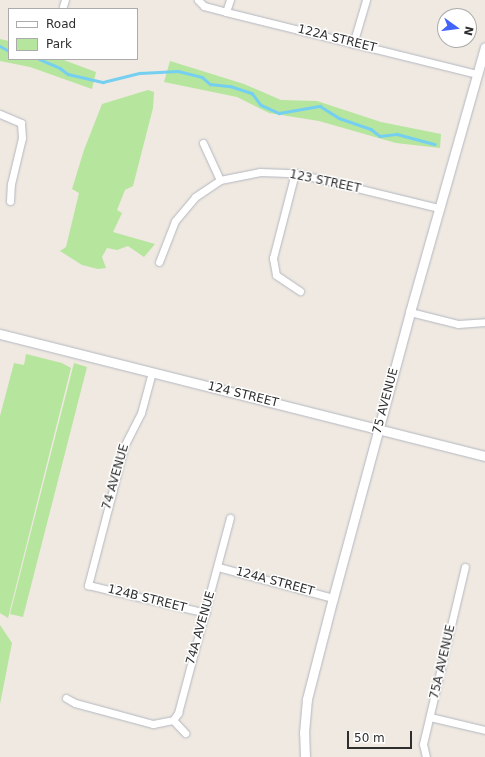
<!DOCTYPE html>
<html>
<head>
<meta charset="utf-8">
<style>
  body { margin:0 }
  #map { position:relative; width:485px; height:757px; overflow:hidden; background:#efe9e1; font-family:"DejaVu Sans",sans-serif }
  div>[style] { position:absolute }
  .green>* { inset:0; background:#b6e59e }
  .stream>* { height:2.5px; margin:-1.25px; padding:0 1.25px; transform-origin:1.25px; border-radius:1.25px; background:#75cff0 }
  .roads { filter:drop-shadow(0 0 1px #b4b7c1) drop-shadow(0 0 1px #b4b7c1) }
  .minor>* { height:7px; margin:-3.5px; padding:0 3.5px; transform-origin:3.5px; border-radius:3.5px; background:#fff }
  .tertiary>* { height:9px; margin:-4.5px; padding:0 4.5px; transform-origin:4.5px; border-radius:4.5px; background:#fff }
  span { translate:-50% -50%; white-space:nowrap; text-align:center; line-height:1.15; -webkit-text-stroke:3px #fff; paint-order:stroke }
  .street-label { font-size:12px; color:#2e2e2e }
  .legend { position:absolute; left:8px; top:8px; width:130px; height:52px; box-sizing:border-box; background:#fff; border:1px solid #ababab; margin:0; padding:5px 7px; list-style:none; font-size:12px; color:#2e2e2e }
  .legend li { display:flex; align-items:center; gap:8px; height:20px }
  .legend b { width:20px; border:1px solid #ababab }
  .north { position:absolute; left:437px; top:8px; width:40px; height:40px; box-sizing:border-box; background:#fff; border:1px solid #ababab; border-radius:50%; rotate:104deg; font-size:11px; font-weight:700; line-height:16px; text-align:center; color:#2e2e2e }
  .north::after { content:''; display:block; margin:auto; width:14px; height:18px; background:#4264fb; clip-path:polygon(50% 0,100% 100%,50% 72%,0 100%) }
  .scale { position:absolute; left:347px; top:731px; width:65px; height:18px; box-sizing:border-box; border:2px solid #2e2e2e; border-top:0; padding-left:5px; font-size:12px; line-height:14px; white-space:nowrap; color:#2e2e2e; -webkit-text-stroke:3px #fff; paint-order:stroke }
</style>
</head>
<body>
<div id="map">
  <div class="green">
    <div style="clip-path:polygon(0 39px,9px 41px,9px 59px,61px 59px,96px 72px,92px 89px,30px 67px,0 61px)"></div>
    <div style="clip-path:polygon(170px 61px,244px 84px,281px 100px,317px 101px,381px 122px,441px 134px,440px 148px,396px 143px,319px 121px,269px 113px,237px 97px,164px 82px)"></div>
    <div style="clip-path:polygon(148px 90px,154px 92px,153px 108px,133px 186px,125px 190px,117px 210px,122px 213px,113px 232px,155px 244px,144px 257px,128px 246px,117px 250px,107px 248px,102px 257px,106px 268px,98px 269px,82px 265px,60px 251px,66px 247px,79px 193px,72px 189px,84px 150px,102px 104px)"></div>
    <div style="clip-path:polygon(26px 354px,62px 363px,71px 368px,8px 618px,0 613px,0 416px,14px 363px,24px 365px)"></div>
    <div style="clip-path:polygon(74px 363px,87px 367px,23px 617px,10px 614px)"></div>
    <div style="clip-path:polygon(0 625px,12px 643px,0 704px)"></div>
  </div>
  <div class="stream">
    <div style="left:0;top:46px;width:10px;rotate:29deg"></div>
    <div style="left:39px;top:59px;width:23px;rotate:23deg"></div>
    <div style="left:60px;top:68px;width:10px;rotate:37deg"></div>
    <div style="left:68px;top:74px;width:36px;rotate:13deg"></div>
    <div style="left:103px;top:82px;width:38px;rotate:-14deg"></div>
    <div style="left:140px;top:73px;width:38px;rotate:-3deg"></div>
    <div style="left:178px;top:71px;width:25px;rotate:14deg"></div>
    <div style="left:202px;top:77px;width:11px;rotate:41deg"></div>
    <div style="left:210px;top:84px;width:20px;rotate:6deg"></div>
    <div style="left:230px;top:86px;width:23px;rotate:18deg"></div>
    <div style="left:252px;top:93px;width:15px;rotate:53deg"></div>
    <div style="left:261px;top:105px;width:20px;rotate:24deg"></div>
    <div style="left:279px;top:113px;width:42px;rotate:-9.7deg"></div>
    <div style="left:320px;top:106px;width:22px;rotate:32deg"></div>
    <div style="left:339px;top:118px;width:34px;rotate:19deg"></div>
    <div style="left:371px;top:129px;width:11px;rotate:38deg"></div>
    <div style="left:380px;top:136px;width:17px;rotate:-7deg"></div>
    <div style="left:397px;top:134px;width:39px;rotate:15deg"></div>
  </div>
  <div class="roads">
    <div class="minor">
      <div style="left:198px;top:0;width:8px;rotate:45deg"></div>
      <div style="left:204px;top:6px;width:23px;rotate:15deg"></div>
      <div style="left:226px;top:12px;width:259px;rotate:13.9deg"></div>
      <div style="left:63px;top:6px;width:6px;rotate:-72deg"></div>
      <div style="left:226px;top:12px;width:13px;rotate:-72deg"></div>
      <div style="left:353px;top:44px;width:46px;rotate:-73.5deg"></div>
      <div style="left:0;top:114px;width:23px;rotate:23deg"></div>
      <div style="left:203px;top:143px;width:41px;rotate:65.3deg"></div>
      <div style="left:295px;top:173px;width:88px;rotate:104.5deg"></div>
      <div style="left:273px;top:258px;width:17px;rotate:80deg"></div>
      <div style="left:276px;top:275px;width:29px;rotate:34deg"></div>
      <div style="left:10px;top:201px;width:17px;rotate:-87deg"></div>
      <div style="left:11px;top:184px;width:47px;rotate:-76.6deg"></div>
      <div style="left:22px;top:138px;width:15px;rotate:-94deg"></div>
      <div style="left:159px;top:262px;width:44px;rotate:-68.7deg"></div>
      <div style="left:175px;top:221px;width:31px;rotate:-50deg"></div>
      <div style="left:195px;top:197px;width:30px;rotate:-34deg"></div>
      <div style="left:220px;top:180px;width:41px;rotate:-11.3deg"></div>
      <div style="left:260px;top:172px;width:35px;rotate:2deg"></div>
      <div style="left:295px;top:173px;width:148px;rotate:13.7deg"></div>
      <div style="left:410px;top:312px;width:49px;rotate:14deg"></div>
      <div style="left:458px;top:324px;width:27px;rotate:-4deg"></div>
      <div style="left:152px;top:372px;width:42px;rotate:105deg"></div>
      <div style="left:141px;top:413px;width:38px;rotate:117deg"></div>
      <div style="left:124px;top:447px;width:143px;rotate:104.6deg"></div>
      <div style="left:88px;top:585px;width:121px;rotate:13.3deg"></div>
      <div style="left:218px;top:567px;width:119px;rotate:15.1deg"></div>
      <div style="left:66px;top:698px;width:10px;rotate:29deg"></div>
      <div style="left:75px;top:703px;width:81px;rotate:15.1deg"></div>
      <div style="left:153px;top:724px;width:20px;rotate:-11deg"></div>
      <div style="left:173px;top:720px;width:9px;rotate:-54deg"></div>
      <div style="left:178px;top:713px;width:202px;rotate:-75.1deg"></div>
      <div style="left:430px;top:717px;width:57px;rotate:13.3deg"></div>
      <div style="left:173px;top:720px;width:18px;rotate:47deg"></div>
      <div style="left:426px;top:757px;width:13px;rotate:-103deg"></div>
      <div style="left:423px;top:744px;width:182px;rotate:-76.7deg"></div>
    </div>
    <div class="tertiary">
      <div style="left:0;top:334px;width:500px;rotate:14.12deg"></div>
      <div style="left:305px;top:757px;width:24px;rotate:-92deg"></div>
      <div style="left:304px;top:733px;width:34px;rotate:-85deg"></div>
      <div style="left:307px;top:699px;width:104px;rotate:-75.6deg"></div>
      <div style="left:333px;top:598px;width:296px;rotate:-74.9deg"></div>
      <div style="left:410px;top:312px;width:275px;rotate:-74.2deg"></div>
    </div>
  </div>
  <div class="street-label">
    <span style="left:337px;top:39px;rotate:14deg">122A STREET</span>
    <span style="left:325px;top:182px;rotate:12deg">123 STREET</span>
    <span style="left:243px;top:395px;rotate:14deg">124 STREET</span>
    <span style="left:386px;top:401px;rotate:-75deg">75 AVENUE</span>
    <span style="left:116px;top:477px;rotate:-74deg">74 AVENUE</span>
    <span style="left:275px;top:582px;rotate:15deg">124A STREET</span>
    <span style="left:147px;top:599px;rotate:14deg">124B STREET</span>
    <span style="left:201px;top:628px;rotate:-74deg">74A AVENUE</span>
    <span style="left:443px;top:662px;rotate:-77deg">75A AVENUE</span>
  </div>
  <ul class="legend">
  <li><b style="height:5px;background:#fff"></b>Road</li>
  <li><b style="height:11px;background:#b6e59e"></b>Park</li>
  </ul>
  <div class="north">N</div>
  <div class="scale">50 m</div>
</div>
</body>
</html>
